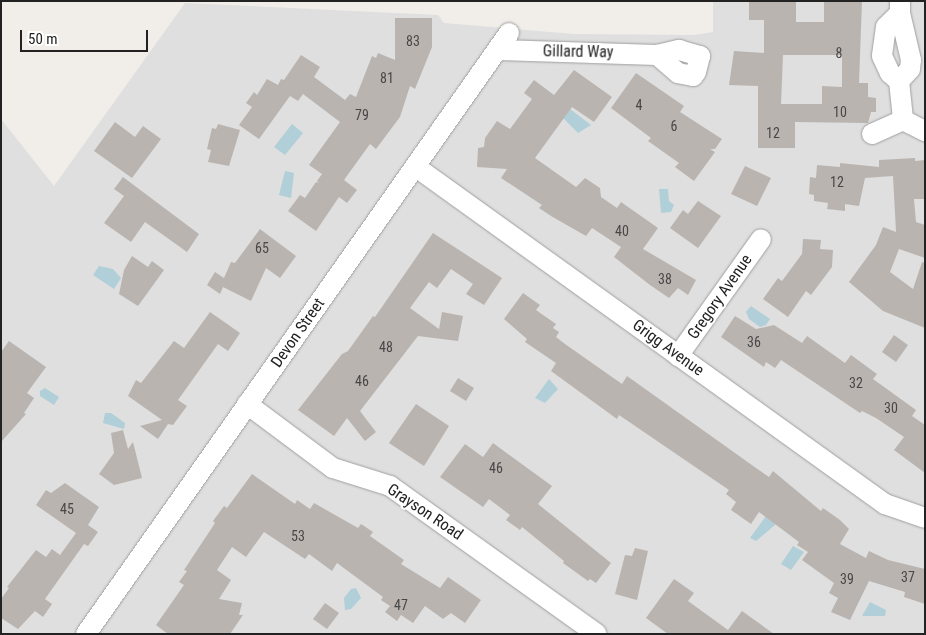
<!DOCTYPE html>
<html>
<head>
<meta charset="utf-8">
<style>
  body { margin:0 }
  #map { position:relative; width:926px; height:635px; overflow:hidden; background:#f1eeea; font-family:"Roboto Condensed",sans-serif }
  div>[style] { position:absolute }
  .residential>* { inset:0; background:#dfdfdf }
  .water>* { inset:0; background:#b0cfd8 }
  .building>* { inset:0; background:#bab4b0 }
  .roads { filter:drop-shadow(0 0 1px #9f9f9f) drop-shadow(0 0 1px #9f9f9f) }
  .minor>* { height:20px; margin:-10px; padding:0 10px; transform-origin:10px; border-radius:10px; background:#fff }
  span { translate:-50% -50%; white-space:nowrap; text-align:center; line-height:1.15; -webkit-text-stroke:4px #fff; paint-order:stroke }
  .number-label { font-size:14px; color:#484646 }
  .number-label span { -webkit-text-stroke-width:0 }
  .street-label { font-size:16px; color:#222 }
  .frame { position:absolute; inset:0; border:2px solid #222; pointer-events:none }
  .scale { position:absolute; left:20px; top:30px; width:128px; height:22px; box-sizing:border-box; border:2px solid #222; border-top:0; padding-left:6px; font-size:15px; line-height:18px; white-space:nowrap; color:#222; -webkit-text-stroke:4px #fff; paint-order:stroke }
</style>
</head>
<body>
<div id="map">
  <div class="residential">
    <div style="clip-path:polygon(713px 1px,925px 1px,925px 634px,1px 634px,1px 119px,54px 186px,185px 3px,438px 15px,444px 23px,574px 34px,694px 35px,713px 32px)"></div>
  </div>
  <div class="water">
    <div style="clip-path:polygon(570px 109px,591px 125px,578px 133px,563px 118px)"></div>
    <div style="clip-path:polygon(292px 124px,303px 133px,285px 155px,274px 147px)"></div>
    <div style="clip-path:polygon(285px 171px,294px 173px,291px 198px,279px 195px)"></div>
    <div style="clip-path:polygon(659px 189px,668px 189px,669px 201px,674px 205px,671px 212px,661px 213px)"></div>
    <div style="clip-path:polygon(99px 266px,113px 269px,121px 278px,114px 289px,93px 275px)"></div>
    <div style="clip-path:polygon(751px 306px,770px 319px,766px 325px,760px 327px,749px 319px,746px 312px)"></div>
    <div style="clip-path:polygon(549px 379px,558px 389px,545px 403px,535px 398px)"></div>
    <div style="clip-path:polygon(45px 388px,59px 397px,54px 405px,40px 396px,40px 391px)"></div>
    <div style="clip-path:polygon(105px 413px,111px 413px,125px 423px,124px 429px,103px 423px)"></div>
    <div style="clip-path:polygon(766px 516px,776px 524px,756px 541px,750px 538px)"></div>
    <div style="clip-path:polygon(793px 546px,804px 552px,791px 570px,781px 564px)"></div>
    <div style="clip-path:polygon(356px 588px,361px 598px,351px 609px,345px 610px,344px 598px,351px 589px)"></div>
    <div style="clip-path:polygon(870px 602px,886px 610px,885px 616px,862px 616px)"></div>
  </div>
  <div class="building">
    <div style="clip-path:polygon(evenodd,824px 1px,862px 1px,859px 83px,868px 83px,868px 97px,876px 98px,876px 112px,871px 112px,868px 123px,795px 122px,795px 148px,758px 148px,758px 86px,729px 85px,734px 51px,764px 53px,764px 20px,749px 20px,749px 2px,796px 2px,796px 22px,824px 22px,824px 1px,783px 55px,842px 55px,842px 87px,822px 86px,822px 104px,781px 104px,783px 55px)"></div>
    <div style="clip-path:polygon(395px 18px,432px 18px,432px 47px,415px 89px,410px 86px,400px 117px,376px 149px,370px 144px,344px 180px,357px 190px,347px 203px,339px 197px,316px 231px,288px 211px,300px 195px,305px 198px,316px 182px,319px 183px,317px 181px,322px 174px,309px 165px,340px 122px,303px 94px,298px 101px,290px 96px,259px 139px,239px 125px,252px 107px,246px 103px,254px 92px,257px 95px,267px 79px,278px 85px,281px 79px,284px 80px,301px 55px,320px 67px,314px 77px,345px 100px,350px 94px,356px 97px,372px 56px,376px 58px,378px 53px,395px 60px)"></div>
    <div style="clip-path:polygon(574px 70px,612px 97px,594px 122px,572px 107px,535px 158px,576px 187px,585px 178px,600px 188px,601px 197px,617px 208px,621px 202px,658px 228px,643px 249px,696px 280px,688px 295px,678px 288px,669px 298px,650px 285px,614px 257px,621px 247px,592px 228px,586px 236px,551px 216px,539px 208px,542px 205px,501px 178px,507px 169px,477px 167px,478px 148px,484px 147px,485px 138px,497px 121px,510px 129px,532px 99px,524px 93px,534px 80px,554px 95px)"></div>
    <div style="clip-path:polygon(636px 73px,684px 106px,680px 112px,722px 139px,715px 149px,710px 149px,715px 152px,694px 181px,675px 167px,679px 163px,648px 141px,651px 138px,611px 108px)"></div>
    <div style="clip-path:polygon(115px 122px,135px 137px,143px 126px,161px 139px,132px 178px,94px 151px)"></div>
    <div style="clip-path:polygon(218px 124px,240px 130px,229px 166px,208px 162px,211px 150px,207px 149px,212px 128px,216px 129px)"></div>
    <div style="clip-path:polygon(915px 158px,915px 161px,925px 160px,925px 199px,914px 199px,916px 222px,925px 225px,925px 258px,899px 249px,890px 272px,913px 289px,922px 262px,925px 263px,925px 328px,883px 311px,849px 282px,876px 245px,883px 227px,896px 232px,893px 176px,865px 178px,859px 206px,845px 204px,845px 211px,827px 209px,828px 203px,814px 201px,814px 195px,809px 194px,810px 177px,816px 178px,817px 165px,840px 167px,840px 163px,879px 167px,879px 160px)"></div>
    <div style="clip-path:polygon(745px 166px,771px 178px,757px 206px,731px 194px)"></div>
    <div style="clip-path:polygon(123px 177px,199px 234px,187px 252px,145px 222px,131px 242px,104px 223px,124px 196px,114px 189px)"></div>
    <div style="clip-path:polygon(698px 201px,721px 216px,698px 248px,670px 228px,683px 210px,688px 214px)"></div>
    <div style="clip-path:polygon(260px 229px,296px 256px,280px 278px,266px 268px,251px 301px,223px 287px,220px 294px,207px 285px,215px 272px,224px 278px,231px 262px,235px 263px)"></div>
    <div style="clip-path:polygon(433px 233px,502px 278px,484px 305px,466px 294px,473px 284px,451px 269px,437px 288px,429px 282px,410px 308px,439px 329px,442px 312px,463px 316px,458px 341px,418px 336px,360px 411px,376px 432px,365px 441px,347px 418px,334px 436px,298px 410px,342px 354px,348px 351px,373px 316px,375px 317px)"></div>
    <div style="clip-path:polygon(803px 239px,821px 240px,820px 249px,833px 250px,832px 267px,811px 295px,806px 291px,788px 317px,763px 299px,778px 278px,782px 281px,802px 254px)"></div>
    <div style="clip-path:polygon(132px 256px,148px 267px,152px 261px,164px 270px,138px 306px,119px 294px,124px 270px)"></div>
    <div style="clip-path:polygon(523px 293px,540px 305px,536px 310px,556px 324px,553px 328px,559px 332px,556px 337px,565px 344px,622px 384px,627px 376px,756px 468px,769px 477px,773px 471px,821px 511px,823px 508px,840px 520px,849px 529px,840px 544px,866px 558px,869px 551px,888px 560px,925px 569px,925px 604px,904px 597px,905px 592px,869px 581px,850px 620px,831px 612px,838px 598px,829px 593px,834px 583px,802px 560px,808px 552px,797px 545px,799px 542px,759px 512px,751px 524px,731px 510px,736px 502px,726px 494px,729px 490px,619px 415px,617px 419px,551px 371px,556px 363px,525px 342px,527px 339px,504px 319px)"></div>
    <div style="clip-path:polygon(210px 312px,240px 333px,228px 351px,218px 344px,178px 400px,187px 406px,173px 425px,168px 424px,158px 439px,140px 426px,162px 420px,128px 396px,136px 380px,141px 383px,174px 341px,184px 348px)"></div>
    <div style="clip-path:polygon(735px 316px,756px 329px,774px 325px,802px 343px,807px 336px,845px 363px,851px 355px,877px 374px,873px 379px,916px 410px,912px 416px,925px 425px,925px 473px,894px 450px,904px 437px,876px 418px,862px 411px,860px 413px,781px 360px,775px 368px,766px 362px,764px 367px,721px 337px)"></div>
    <div style="clip-path:polygon(894px 335px,908px 345px,896px 362px,882px 352px)"></div>
    <div style="clip-path:polygon(9px 341px,46px 367px,27px 393px,34px 398px,24px 413px,26px 414px,1px 442px,1px 352px)"></div>
    <div style="clip-path:polygon(458px 378px,474px 388px,466px 401px,450px 391px)"></div>
    <div style="clip-path:polygon(416px 404px,449px 426px,424px 466px,389px 443px)"></div>
    <div style="clip-path:polygon(123px 430px,128px 449px,133px 442px,142px 478px,114px 485px,99px 474px,114px 453px,111px 433px)"></div>
    <div style="clip-path:polygon(493px 443px,552px 486px,538px 504px,611px 563px,596px 583px,590px 579px,588px 581px,563px 563px,564px 561px,522px 527px,520px 530px,506px 520px,510px 515px,489px 499px,483px 507px,440px 477px,465px 444px,483px 457px)"></div>
    <div style="clip-path:polygon(252px 474px,295px 504px,297px 500px,310px 509px,314px 503px,358px 528px,361px 524px,373px 532px,370px 536px,404px 560px,401px 564px,440px 588px,448px 577px,481px 600px,465px 623px,451px 613px,443px 619px,425px 606px,413px 623px,401px 615px,397px 621px,385px 612px,390px 606px,381px 600px,383px 597px,337px 563px,332px 571px,309px 554px,305px 559px,264px 532px,246px 557px,232px 547px,217px 570px,231px 580px,219px 599px,242px 603px,239px 615px,243px 615px,230px 634px,168px 634px,156px 625px,184px 585px,179px 582px,187px 571px,184px 570px,215px 523px,213px 521px,224px 506px,227px 508px)"></div>
    <div style="clip-path:polygon(65px 483px,99px 507px,88px 525px,98px 532px,88px 546px,84px 544px,45px 599px,52px 604px,43px 617px,35px 611px,18px 629px,1px 618px,1px 599px,9px 588px,7px 587px,36px 550px,46px 557px,52px 549px,60px 555px,76px 533px,36px 505px,46px 490px,51px 493px)"></div>
    <div style="clip-path:polygon(635px 548px,648px 551px,637px 600px,615px 594px,625px 555px,632px 556px)"></div>
    <div style="clip-path:polygon(674px 579px,694px 593px,688px 601px,728px 630px,742px 611px,774px 634px,668px 634px,646px 618px)"></div>
    <div style="clip-path:polygon(325px 603px,339px 613px,327px 629px,313px 619px)"></div>
  </div>
  <div class="roads">
    <div class="minor">
      <div style="left:900px;top:13px;width:20px;rotate:135deg"></div>
      <div style="left:886px;top:27px;width:29px;rotate:98deg"></div>
      <div style="left:882px;top:56px;width:19px;rotate:65deg"></div>
      <div style="left:890px;top:73px;width:12px;rotate:42deg"></div>
      <div style="left:899px;top:81px;width:16px;rotate:-47deg"></div>
      <div style="left:910px;top:69px;width:9px;rotate:-84deg"></div>
      <div style="left:911px;top:60px;width:48px;rotate:-103.2deg"></div>
      <div style="left:900px;top:13px;width:12px;rotate:-90deg"></div>
      <div style="left:499px;top:50px;width:158px;rotate:1.8deg"></div>
      <div style="left:657px;top:55px;width:23px;rotate:-13deg"></div>
      <div style="left:679px;top:50px;width:22px;rotate:16deg"></div>
      <div style="left:700px;top:56px;width:16px;rotate:104deg"></div>
      <div style="left:696px;top:72px;width:5px;rotate:127deg"></div>
      <div style="left:693px;top:76px;width:15px;rotate:-169deg"></div>
      <div style="left:678px;top:73px;width:28px;rotate:-139deg"></div>
      <div style="left:899px;top:81px;width:39px;rotate:84deg"></div>
      <div style="left:903px;top:120px;width:25px;rotate:27deg"></div>
      <div style="left:872px;top:134px;width:34px;rotate:-24deg"></div>
      <div style="left:416px;top:167px;width:578px;rotate:35.7deg"></div>
      <div style="left:885px;top:504px;width:42px;rotate:19.3deg"></div>
      <div style="left:678px;top:356px;width:143px;rotate:-54.6deg"></div>
      <div style="left:247px;top:404px;width:107px;rotate:36.7deg"></div>
      <div style="left:333px;top:468px;width:60px;rotate:17.5deg"></div>
      <div style="left:390px;top:486px;width:254px;rotate:35.6deg"></div>
      <div style="left:86px;top:634px;width:735px;rotate:-54.86deg"></div>
    </div>
  </div>
  <div class="number-label">
    <span style="left:413px;top:41px">83</span>
    <span style="left:839px;top:53px">8</span>
    <span style="left:387px;top:78px">81</span>
    <span style="left:639px;top:105px">4</span>
    <span style="left:840px;top:112px">10</span>
    <span style="left:362px;top:115px">79</span>
    <span style="left:674px;top:126px">6</span>
    <span style="left:773px;top:133px">12</span>
    <span style="left:837px;top:182px">12</span>
    <span style="left:622px;top:231px">40</span>
    <span style="left:262px;top:248px">65</span>
    <span style="left:665px;top:279px">38</span>
    <span style="left:754px;top:342px">36</span>
    <span style="left:386px;top:347px">48</span>
    <span style="left:362px;top:381px">46</span>
    <span style="left:856px;top:383px">32</span>
    <span style="left:891px;top:408px">30</span>
    <span style="left:496px;top:468px">46</span>
    <span style="left:67px;top:509px">45</span>
    <span style="left:298px;top:536px">53</span>
    <span style="left:908px;top:577px">37</span>
    <span style="left:847px;top:579px">39</span>
    <span style="left:401px;top:605px">47</span>
  </div>
  <div class="street-label">
    <span style="left:578px;top:52px;rotate:1deg">Gillard Way</span>
    <span style="left:720px;top:297px;rotate:-55deg">Gregory Avenue</span>
    <span style="left:298px;top:333px;rotate:-55deg">Devon Street</span>
    <span style="left:668px;top:348px;rotate:36deg">Grigg Avenue</span>
    <span style="left:425px;top:512px;rotate:34deg">Grayson Road</span>
  </div>
  <div class="frame"></div>
  <div class="scale">50 m</div>
</div>
</body>
</html>
